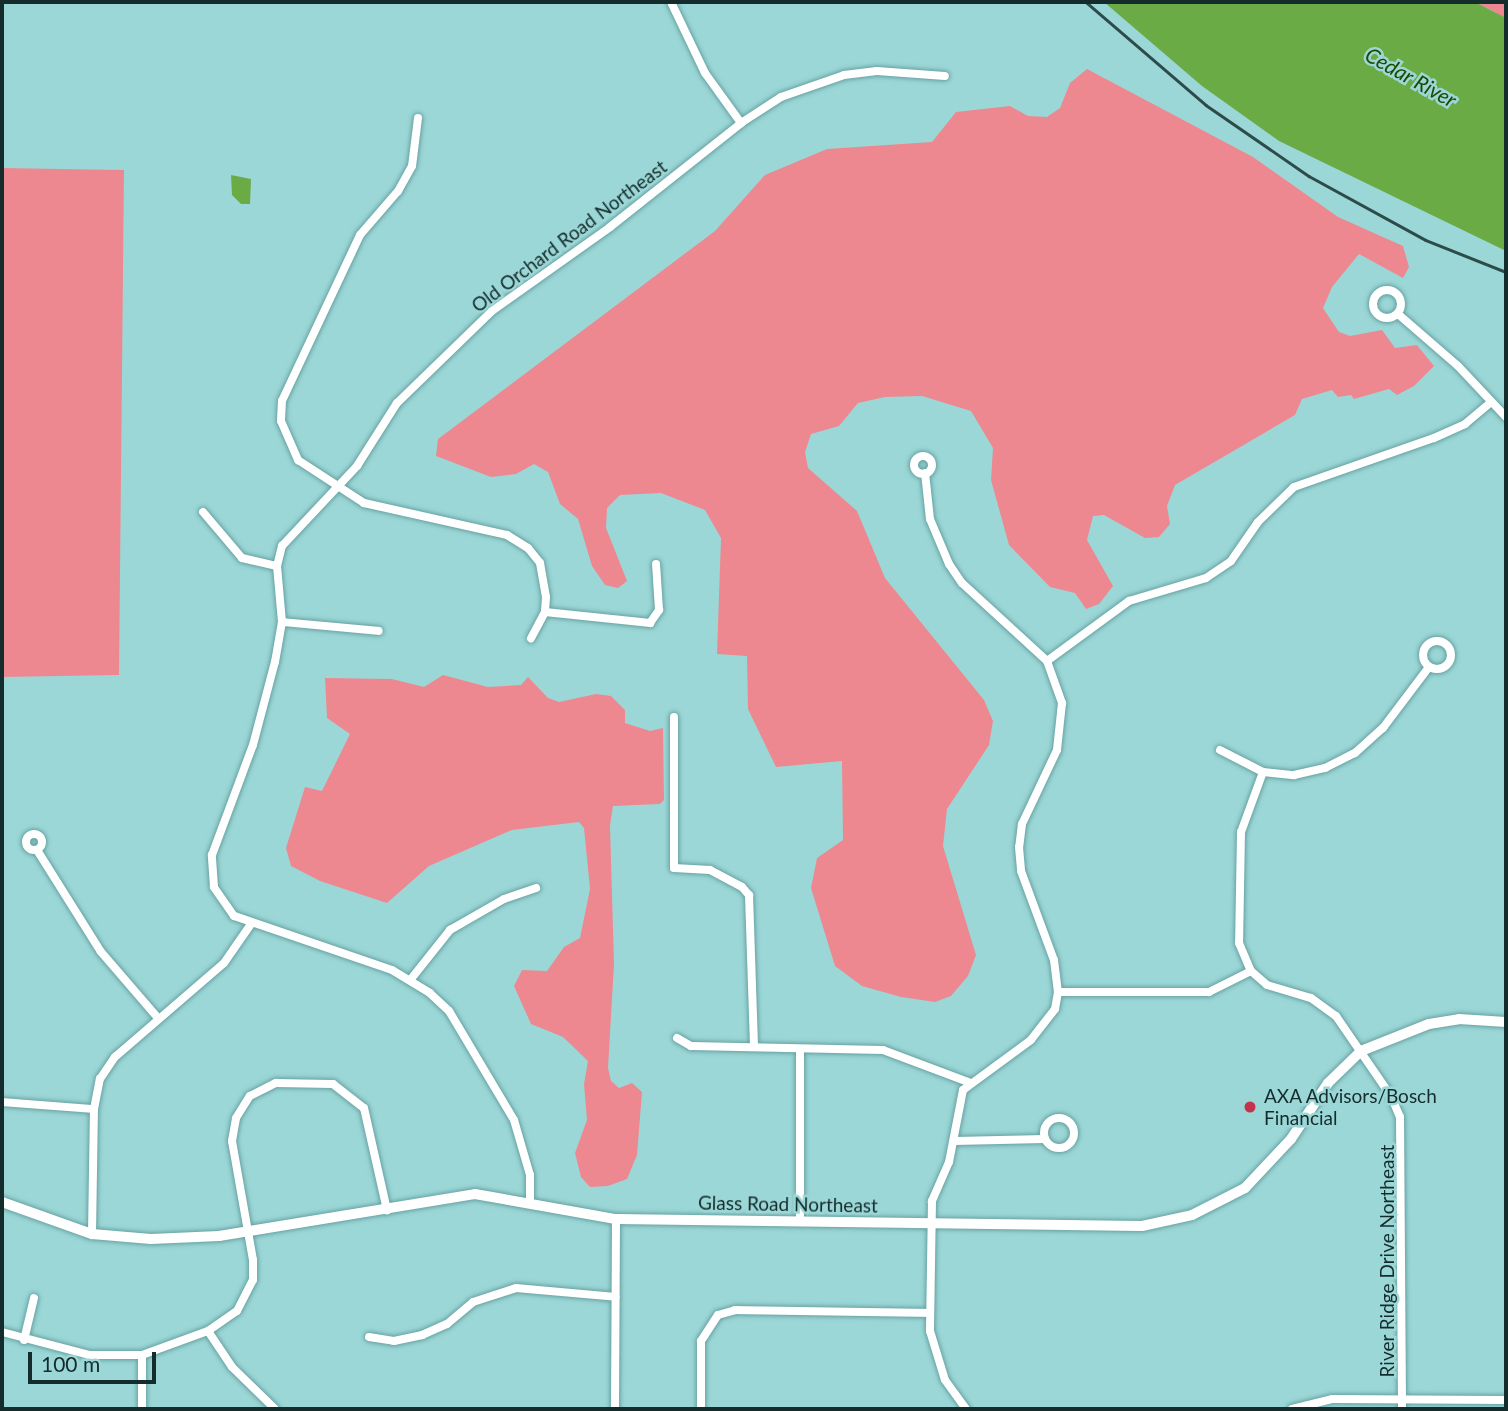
<!DOCTYPE html>
<html>
<head>
<meta charset="utf-8">
<style>
  body { margin:0 }
  #map { position:relative; width:1508px; height:1411px; overflow:hidden; background:#9cd7d7; font-family:Lato,sans-serif }
  div>[style] { position:absolute }
  .green>* { inset:0; background:#ed8890 }
  .water>* { inset:0; background:#6aab45 }
  .roads { filter:drop-shadow(0 0 2px #68a2a2) drop-shadow(0 0 2px #68a2a2) }
  .minor>* { height:8px; margin:-4px; padding:0 4px; transform-origin:4px; border-radius:4px; background:#fff }
  .minor>.ring { margin:-4px; padding:0; box-sizing:content-box; background:none; border:8px solid #fff; border-radius:50% }
  .tertiary>* { height:10px; margin:-5px; padding:0 5px; transform-origin:5px; border-radius:5px; background:#fff }
  .rail>* { height:2.5px; margin:-1.25px; padding:0 1.25px; transform-origin:1.25px; border-radius:1.25px; background:#2d4b4b }
  .dots>* { width:19px; height:19px; translate:-50% -50%; box-sizing:border-box; border:4px solid #9cd7d7; border-radius:50% }
  span { translate:-50% -50%; white-space:nowrap; text-align:center; line-height:1.15; -webkit-text-stroke:5px #9cd7d7; paint-order:stroke }
  .street-label { font-size:19px; color:#142c2c }
  .poi-label { font-size:19px; color:#142c2c }
  .left { translate:0 -50%; text-align:left }
  .water-label { font-size:21px; color:#204900; font-style:italic }
  .frame { position:absolute; inset:0; border:4px solid #142c2c; pointer-events:none }
  .scale { position:absolute; left:28px; top:1352px; width:128px; height:32px; box-sizing:border-box; border:4px solid #142c2c; border-top:0; padding-left:9px; font-size:21px; line-height:24px; white-space:nowrap; color:#142c2c; -webkit-text-stroke:5px #9cd7d7; paint-order:stroke }
</style>
</head>
<body>
<div id="map">
  <div class="green">
    <div style="clip-path:polygon(1475px 2px,1506px 2px,1506px 19px,1493px 11px)"></div>
    <div style="clip-path:polygon(1087px 69px,1253px 157px,1338px 217px,1403px 246px,1409px 267px,1403px 278px,1359px 254px,1332px 287px,1323px 308px,1339px 332px,1350px 336px,1382px 330px,1395px 348px,1417px 345px,1434px 366px,1414px 386px,1397px 395px,1389px 389px,1354px 399px,1351px 395px,1338px 397px,1332px 390px,1302px 399px,1295px 415px,1175px 485px,1167px 506px,1170px 524px,1159px 537px,1145px 538px,1104px 515px,1093px 516px,1087px 540px,1113px 586px,1099px 604px,1086px 609px,1075px 593px,1050px 587px,1009px 545px,991px 480px,993px 448px,971px 411px,922px 396px,885px 397px,858px 403px,839px 426px,811px 434px,805px 452px,808px 468px,857px 511px,885px 578px,984px 700px,993px 721px,989px 745px,947px 809px,943px 846px,976px 955px,968px 976px,951px 996px,935px 1002px,901px 997px,862px 986px,835px 966px,811px 888px,817px 858px,843px 840px,842px 761px,776px 767px,748px 709px,747px 656px,717px 654px,721px 538px,705px 510px,661px 493px,620px 495px,607px 508px,606px 528px,627px 581px,618px 588px,605px 585px,592px 566px,578px 519px,560px 504px,548px 472px,534px 464px,516px 474px,491px 477px,436px 456px,438px 439px,715px 231px,765px 175px,827px 149px,932px 142px,956px 112px,1010px 106px,1028px 116px,1047px 117px,1060px 108px,1070px 83px)"></div>
    <div style="clip-path:polygon(2px 168px,124px 170px,119px 675px,2px 677px)"></div>
    <div style="clip-path:polygon(443px 675px,488px 687px,521px 685px,528px 677px,548px 698px,559px 702px,596px 694px,611px 696px,625px 710px,625px 723px,650px 731px,663px 728px,664px 800px,660px 804px,613px 806px,610px 825px,614px 964px,608px 1068px,611px 1081px,619px 1088px,632px 1083px,642px 1092px,637px 1155px,627px 1179px,608px 1186px,590px 1187px,581px 1177px,575px 1153px,587px 1120px,584px 1084px,588px 1061px,563px 1037px,531px 1024px,514px 986px,522px 970px,547px 971px,564px 947px,580px 938px,590px 889px,584px 828px,579px 822px,512px 830px,429px 866px,387px 903px,320px 881px,291px 866px,286px 848px,305px 787px,322px 791px,350px 734px,327px 718px,325px 678px,392px 679px,424px 687px)"></div>
  </div>
  <div class="water">
    <div style="clip-path:polygon(1104px 2px,1475px 2px,1506px 18px,1506px 251px,1279px 141px,1202px 86px)"></div>
    <div style="clip-path:polygon(231px 175px,251px 179px,250px 204px,241px 204px,232px 195px)"></div>
  </div>
  <div class="roads">
    <div class="minor">
      <div style="left:671px;top:2px;width:79px;rotate:64.4deg"></div>
      <div style="left:705px;top:73px;width:62px;rotate:54.2deg"></div>
      <div style="left:418px;top:118px;width:48px;rotate:97.1deg"></div>
      <div style="left:412px;top:166px;width:29px;rotate:119deg"></div>
      <div style="left:398px;top:191px;width:58px;rotate:130.8deg"></div>
      <div style="left:360px;top:235px;width:183px;rotate:115.2deg"></div>
      <div style="left:282px;top:401px;width:20px;rotate:93deg"></div>
      <div style="left:281px;top:421px;width:43px;rotate:66.4deg"></div>
      <div style="left:298px;top:460px;width:79px;rotate:33.1deg"></div>
      <div style="left:364px;top:503px;width:147px;rotate:12.6deg"></div>
      <div style="left:507px;top:535px;width:25px;rotate:32deg"></div>
      <div style="left:528px;top:548px;width:19px;rotate:51deg"></div>
      <div style="left:540px;top:563px;width:35px;rotate:80deg"></div>
      <div style="left:546px;top:597px;width:15px;rotate:94deg"></div>
      <div style="left:545px;top:612px;width:30px;rotate:118deg"></div>
      <div class="ring" style="left:1373px;top:290px;width:20px;height:20px"></div>
      <div style="left:1398px;top:314px;width:79px;rotate:40.9deg"></div>
      <div style="left:1458px;top:366px;width:70px;rotate:46.7deg"></div>
      <div class="ring" style="left:914px;top:456px;width:10px;height:10px"></div>
      <div style="left:925px;top:473px;width:46px;rotate:83.8deg"></div>
      <div style="left:930px;top:519px;width:49px;rotate:67.1deg"></div>
      <div style="left:949px;top:564px;width:23px;rotate:56deg"></div>
      <div style="left:962px;top:583px;width:115px;rotate:42.5deg"></div>
      <div style="left:1047px;top:661px;width:45px;rotate:70.3deg"></div>
      <div style="left:1062px;top:703px;width:47px;rotate:96.1deg"></div>
      <div style="left:1057px;top:750px;width:82px;rotate:115.3deg"></div>
      <div style="left:1022px;top:824px;width:23px;rotate:97deg"></div>
      <div style="left:1019px;top:847px;width:24px;rotate:85deg"></div>
      <div style="left:1021px;top:871px;width:95px;rotate:69.7deg"></div>
      <div style="left:1054px;top:960px;width:32px;rotate:83deg"></div>
      <div style="left:1058px;top:992px;width:17px;rotate:100deg"></div>
      <div style="left:1055px;top:1009px;width:39px;rotate:128deg"></div>
      <div style="left:1031px;top:1040px;width:84px;rotate:143.7deg"></div>
      <div style="left:963px;top:1090px;width:73px;rotate:101deg"></div>
      <div style="left:949px;top:1162px;width:43px;rotate:113.6deg"></div>
      <div style="left:932px;top:1201px;width:130px;rotate:90.9deg"></div>
      <div style="left:930px;top:1331px;width:51px;rotate:73deg"></div>
      <div style="left:945px;top:1380px;width:36px;rotate:54deg"></div>
      <div style="left:203px;top:512px;width:60px;rotate:49.7deg"></div>
      <div style="left:242px;top:558px;width:36px;rotate:13deg"></div>
      <div style="left:545px;top:612px;width:106px;rotate:6deg"></div>
      <div style="left:650px;top:623px;width:16px;rotate:-55deg"></div>
      <div style="left:659px;top:610px;width:46px;rotate:-93.7deg"></div>
      <div style="left:282px;top:622px;width:97px;rotate:5.3deg"></div>
      <div class="ring" style="left:1423px;top:641px;width:20px;height:20px"></div>
      <div style="left:1047px;top:661px;width:102px;rotate:-36.2deg"></div>
      <div style="left:1129px;top:601px;width:80px;rotate:-16.6deg"></div>
      <div style="left:1206px;top:578px;width:30px;rotate:-34deg"></div>
      <div style="left:1231px;top:561px;width:47px;rotate:-55.3deg"></div>
      <div style="left:1258px;top:522px;width:50px;rotate:-44.2deg"></div>
      <div style="left:1294px;top:487px;width:148px;rotate:-19.3deg"></div>
      <div style="left:1434px;top:438px;width:34px;rotate:-24deg"></div>
      <div style="left:1465px;top:424px;width:33px;rotate:-40deg"></div>
      <div style="left:674px;top:717px;width:151px;rotate:90deg"></div>
      <div style="left:674px;top:868px;width:36px;rotate:3deg"></div>
      <div style="left:710px;top:870px;width:36px;rotate:28deg"></div>
      <div style="left:742px;top:887px;width:11px;rotate:49deg"></div>
      <div style="left:749px;top:895px;width:152px;rotate:88.1deg"></div>
      <div style="left:1220px;top:750px;width:48px;rotate:27.1deg"></div>
      <div style="left:1263px;top:772px;width:31px;rotate:6deg"></div>
      <div style="left:1294px;top:775px;width:32px;rotate:-13deg"></div>
      <div style="left:1325px;top:768px;width:34px;rotate:-27deg"></div>
      <div style="left:1355px;top:753px;width:38px;rotate:-42deg"></div>
      <div style="left:1383px;top:728px;width:76px;rotate:-53deg"></div>
      <div style="left:1263px;top:772px;width:64px;rotate:110.1deg"></div>
      <div style="left:1241px;top:832px;width:111px;rotate:91deg"></div>
      <div style="left:1239px;top:943px;width:30px;rotate:67deg"></div>
      <div style="left:1251px;top:971px;width:21px;rotate:41deg"></div>
      <div style="left:1267px;top:985px;width:46px;rotate:16.5deg"></div>
      <div style="left:1311px;top:998px;width:31px;rotate:36deg"></div>
      <div style="left:1336px;top:1016px;width:97px;rotate:55.5deg"></div>
      <div style="left:1391px;top:1096px;width:23px;rotate:67deg"></div>
      <div style="left:1400px;top:1117px;width:292px;rotate:89.6deg"></div>
      <div class="ring" style="left:26px;top:834px;width:8px;height:8px"></div>
      <div style="left:37px;top:850px;width:120px;rotate:57.9deg"></div>
      <div style="left:101px;top:952px;width:87px;rotate:49.2deg"></div>
      <div style="left:411px;top:979px;width:63px;rotate:-51.5deg"></div>
      <div style="left:450px;top:930px;width:62px;rotate:-29.9deg"></div>
      <div style="left:504px;top:899px;width:34px;rotate:-19deg"></div>
      <div style="left:1058px;top:992px;width:151px"></div>
      <div style="left:1209px;top:992px;width:47px;rotate:-26.6deg"></div>
      <div style="left:677px;top:1038px;width:16px;rotate:30deg"></div>
      <div style="left:691px;top:1046px;width:192px;rotate:1.2deg"></div>
      <div style="left:883px;top:1050px;width:91px;rotate:20.6deg"></div>
      <div style="left:2px;top:1102px;width:92px;rotate:4.4deg"></div>
      <div class="ring" style="left:1044px;top:1118px;width:22px;height:22px"></div>
      <div style="left:954px;top:1141px;width:91px;rotate:-1.3deg"></div>
      <div style="left:530px;top:1201px;width:26px;rotate:-90deg"></div>
      <div style="left:530px;top:1175px;width:57px;rotate:-106.2deg"></div>
      <div style="left:514px;top:1120px;width:127px;rotate:-120.8deg"></div>
      <div style="left:449px;top:1011px;width:26px;rotate:-137deg"></div>
      <div style="left:430px;top:993px;width:44px;rotate:-148.8deg"></div>
      <div style="left:392px;top:970px;width:167px;rotate:-161.1deg"></div>
      <div style="left:234px;top:916px;width:35px;rotate:-125deg"></div>
      <div style="left:214px;top:887px;width:32px;rotate:-94deg"></div>
      <div style="left:212px;top:855px;width:117px;rotate:-69.6deg"></div>
      <div style="left:253px;top:745px;width:86px;rotate:-75.2deg"></div>
      <div style="left:275px;top:662px;width:41px;rotate:-80.1deg"></div>
      <div style="left:282px;top:622px;width:56px;rotate:-95.1deg"></div>
      <div style="left:277px;top:566px;width:21px;rotate:-76deg"></div>
      <div style="left:282px;top:546px;width:110px;rotate:-46.8deg"></div>
      <div style="left:357px;top:466px;width:75px;rotate:-57.6deg"></div>
      <div style="left:397px;top:403px;width:132px;rotate:-44.1deg"></div>
      <div style="left:492px;top:311px;width:145px;rotate:-35.4deg"></div>
      <div style="left:610px;top:227px;width:167px;rotate:-38.4deg"></div>
      <div style="left:741px;top:123px;width:48px;rotate:-33deg"></div>
      <div style="left:781px;top:97px;width:67px;rotate:-19.2deg"></div>
      <div style="left:844px;top:75px;width:33px;rotate:-7deg"></div>
      <div style="left:877px;top:71px;width:68px;rotate:4.2deg"></div>
      <div style="left:800px;top:1222px;width:173px;rotate:-90deg"></div>
      <div style="left:92px;top:1234px;width:125px;rotate:-89.1deg"></div>
      <div style="left:94px;top:1109px;width:31px;rotate:-79deg"></div>
      <div style="left:100px;top:1079px;width:27px;rotate:-56deg"></div>
      <div style="left:115px;top:1057px;width:144px;rotate:-40.8deg"></div>
      <div style="left:224px;top:963px;width:47px;rotate:-55.3deg"></div>
      <div style="left:208px;top:1331px;width:43px;rotate:56.3deg"></div>
      <div style="left:232px;top:1367px;width:60px;rotate:44.3deg"></div>
      <div style="left:2px;top:1332px;width:90px;rotate:14.8deg"></div>
      <div style="left:89px;top:1355px;width:53px"></div>
      <div style="left:142px;top:1355px;width:70px;rotate:-20deg"></div>
      <div style="left:208px;top:1331px;width:35px;rotate:-35deg"></div>
      <div style="left:237px;top:1311px;width:35px;rotate:-63deg"></div>
      <div style="left:253px;top:1280px;width:20px;rotate:-90deg"></div>
      <div style="left:253px;top:1260px;width:121px;rotate:-100deg"></div>
      <div style="left:232px;top:1141px;width:23px;rotate:-80deg"></div>
      <div style="left:236px;top:1118px;width:26px;rotate:-58deg"></div>
      <div style="left:250px;top:1096px;width:29px;rotate:-27deg"></div>
      <div style="left:276px;top:1083px;width:57px;rotate:1deg"></div>
      <div style="left:333px;top:1084px;width:39px;rotate:38deg"></div>
      <div style="left:364px;top:1108px;width:105px;rotate:77.3deg"></div>
      <div style="left:369px;top:1337px;width:25px;rotate:9deg"></div>
      <div style="left:394px;top:1341px;width:29px;rotate:-12deg"></div>
      <div style="left:422px;top:1335px;width:27px;rotate:-24deg"></div>
      <div style="left:447px;top:1324px;width:34px;rotate:-40deg"></div>
      <div style="left:473px;top:1302px;width:45px;rotate:-18deg"></div>
      <div style="left:516px;top:1288px;width:100px;rotate:5.1deg"></div>
      <div style="left:24px;top:1340px;width:43px;rotate:-76.6deg"></div>
      <div style="left:142px;top:1355px;width:54px;rotate:90deg"></div>
      <div style="left:615px;top:1409px;width:190px;rotate:-89.7deg"></div>
      <div style="left:701px;top:1409px;width:68px;rotate:-90deg"></div>
      <div style="left:701px;top:1341px;width:31px;rotate:-57deg"></div>
      <div style="left:718px;top:1315px;width:18px;rotate:-16deg"></div>
      <div style="left:735px;top:1310px;width:194px;rotate:0.9deg"></div>
      <div style="left:1292px;top:1409px;width:41px;rotate:-14deg"></div>
      <div style="left:1332px;top:1399px;width:174px;rotate:0.3deg"></div>
    </div>
    <div class="tertiary">
      <div style="left:2px;top:1202px;width:96px;rotate:19.6deg"></div>
      <div style="left:92px;top:1234px;width:59px;rotate:4.8deg"></div>
      <div style="left:151px;top:1239px;width:68px;rotate:-2.5deg"></div>
      <div style="left:219px;top:1236px;width:259px;rotate:-9.3deg"></div>
      <div style="left:475px;top:1194px;width:143px;rotate:10.1deg"></div>
      <div style="left:616px;top:1219px;width:526px;rotate:0.76deg"></div>
      <div style="left:1142px;top:1226px;width:51px;rotate:-12.4deg"></div>
      <div style="left:1192px;top:1215px;width:59px;rotate:-27deg"></div>
      <div style="left:1245px;top:1188px;width:67px;rotate:-46.8deg"></div>
      <div style="left:1291px;top:1139px;width:67px;rotate:-56.5deg"></div>
      <div style="left:1328px;top:1083px;width:46px;rotate:-44.1deg"></div>
      <div style="left:1361px;top:1051px;width:73px;rotate:-21.7deg"></div>
      <div style="left:1429px;top:1024px;width:30px;rotate:-9deg"></div>
      <div style="left:1459px;top:1019px;width:47px;rotate:3.7deg"></div>
    </div>
  </div>
  <div class="rail">
    <div style="left:1086px;top:2px;width:158px;rotate:40.6deg"></div>
    <div style="left:1206px;top:105px;width:125px;rotate:34.6deg"></div>
    <div style="left:1309px;top:176px;width:133px;rotate:28.7deg"></div>
    <div style="left:1426px;top:240px;width:86px;rotate:21.8deg"></div>
  </div>
  <div class="dots">
    <div style="left:1250px;top:1107px;background:#c4334c"></div>
  </div>
  <div class="street-label">
    <span style="left:569px;top:236px;rotate:-37deg">Old Orchard Road Northeast</span>
    <span style="left:788px;top:1204px;rotate:1deg">Glass Road Northeast</span>
    <span style="left:1387px;top:1261px;rotate:-90deg">River Ridge Drive Northeast</span>
  </div>
  <div class="poi-label">
    <span class="left" style="left:1264px;top:1107px">AXA Advisors/Bosch<br>Financial</span>
  </div>
  <div class="water-label">
    <span style="left:1411px;top:77px;rotate:29deg">Cedar River</span>
  </div>
  <div class="frame"></div>
  <div class="scale">100 m</div>
</div>
</body>
</html>
